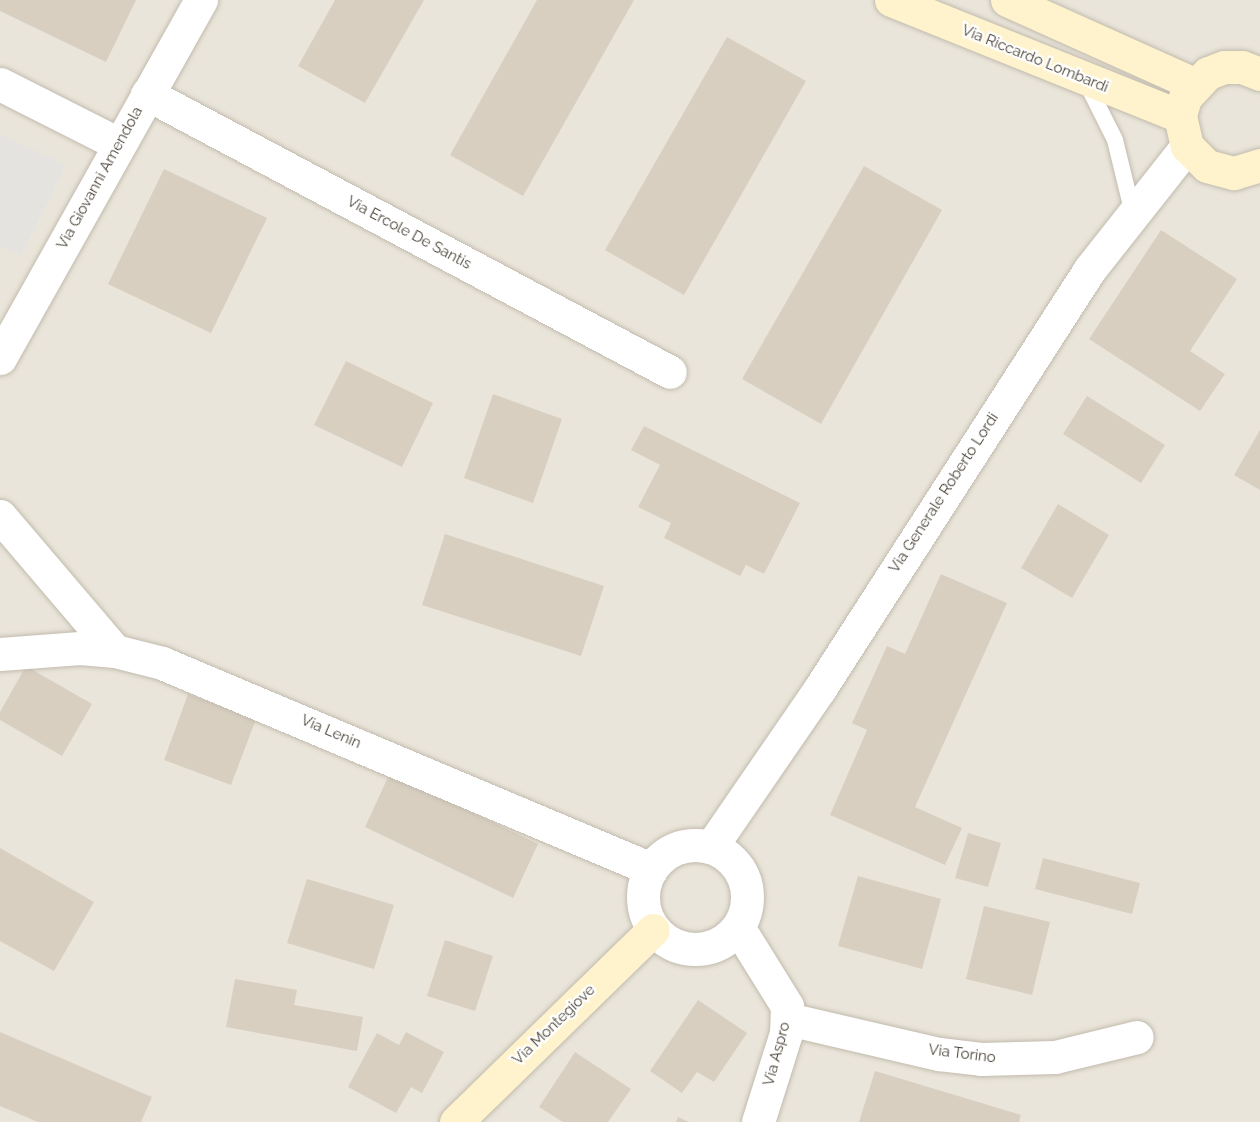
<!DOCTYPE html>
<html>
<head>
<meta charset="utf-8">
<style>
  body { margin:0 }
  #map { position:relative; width:1260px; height:1122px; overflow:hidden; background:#f6f3ec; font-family:Raleway,sans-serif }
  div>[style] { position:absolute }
  .residential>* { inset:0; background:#eae5da }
  .parking>* { inset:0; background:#e5e3e0 }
  .building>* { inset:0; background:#d8cfc1 }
  .roads { filter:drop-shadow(0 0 2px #c2bbae) drop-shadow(0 0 2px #c2bbae) }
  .lane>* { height:16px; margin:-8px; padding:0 8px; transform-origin:8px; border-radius:8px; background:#fff }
  .street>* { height:33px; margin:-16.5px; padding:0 16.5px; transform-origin:16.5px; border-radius:16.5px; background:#fff }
  .street>.ring { margin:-16.5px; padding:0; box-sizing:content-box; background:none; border:33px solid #fff; border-radius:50% }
  .secondary>* { height:33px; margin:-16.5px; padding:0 16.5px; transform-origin:16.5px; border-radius:16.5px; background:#fff3cd }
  span { translate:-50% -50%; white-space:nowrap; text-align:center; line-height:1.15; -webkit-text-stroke:4.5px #fff; paint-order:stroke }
  .street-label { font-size:15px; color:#4b4439 }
</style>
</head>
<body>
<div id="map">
  <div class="residential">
    <div style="clip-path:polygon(0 0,1260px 0,1260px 1122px,0 1122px)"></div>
  </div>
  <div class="parking">
    <div style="clip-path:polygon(0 134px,66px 165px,21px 256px,0 246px)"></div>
  </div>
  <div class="building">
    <div style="clip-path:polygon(0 0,136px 0,106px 62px,0 11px)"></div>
    <div style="clip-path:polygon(335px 0,424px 0,365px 103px,298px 66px)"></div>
    <div style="clip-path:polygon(537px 0,634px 0,523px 196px,450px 155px)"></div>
    <div style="clip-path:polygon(727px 37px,806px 81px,684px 295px,605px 250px)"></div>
    <div style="clip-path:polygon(864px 166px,942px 210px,821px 424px,742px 379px)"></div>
    <div style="clip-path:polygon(164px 169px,267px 218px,211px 333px,108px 284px)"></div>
    <div style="clip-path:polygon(1161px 230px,1237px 279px,1190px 351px,1225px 374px,1200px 411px,1089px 339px)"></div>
    <div style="clip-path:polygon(346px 361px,433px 403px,402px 467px,314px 425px)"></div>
    <div style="clip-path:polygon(493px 394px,562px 419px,533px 503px,464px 478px)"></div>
    <div style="clip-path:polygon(1087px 396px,1165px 445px,1141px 483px,1063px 434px)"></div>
    <div style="clip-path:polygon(644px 426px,800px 503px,764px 574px,746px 565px,740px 576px,664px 538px,671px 523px,638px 507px,660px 465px,631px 450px)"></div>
    <div style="clip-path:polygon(1260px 430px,1260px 490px,1234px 475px)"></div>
    <div style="clip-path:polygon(1058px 504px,1109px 535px,1072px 598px,1021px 568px)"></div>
    <div style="clip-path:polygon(445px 534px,604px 586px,581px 656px,422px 605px)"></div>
    <div style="clip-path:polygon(941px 574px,1007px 603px,915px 807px,962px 828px,945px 865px,830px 815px,867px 730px,852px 723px,887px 646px,905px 654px)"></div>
    <div style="clip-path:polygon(26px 666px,92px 704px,62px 756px,0 720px,0 712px)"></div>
    <div style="clip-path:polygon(188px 694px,256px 719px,231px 785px,164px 760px)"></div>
    <div style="clip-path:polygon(390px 773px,538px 844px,513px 898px,365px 827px)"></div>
    <div style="clip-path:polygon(968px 833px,1001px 843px,988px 887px,955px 878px)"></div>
    <div style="clip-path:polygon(0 848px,94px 902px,54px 971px,0 941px)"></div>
    <div style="clip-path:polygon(1043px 858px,1140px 883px,1132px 914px,1035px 889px)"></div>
    <div style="clip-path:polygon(858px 876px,941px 899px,922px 969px,838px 946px)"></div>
    <div style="clip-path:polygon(307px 879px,394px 905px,374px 969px,287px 943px)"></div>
    <div style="clip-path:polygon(984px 906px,1050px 922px,1032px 995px,966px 979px)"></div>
    <div style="clip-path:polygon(445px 940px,493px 956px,475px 1011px,427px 996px)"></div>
    <div style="clip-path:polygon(235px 979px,297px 990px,294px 1005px,363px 1017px,357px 1051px,226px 1027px)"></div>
    <div style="clip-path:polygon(698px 1000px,747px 1033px,714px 1082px,697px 1072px,682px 1093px,650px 1071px)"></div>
    <div style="clip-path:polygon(0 1032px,152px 1097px,141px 1122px,38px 1122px,0 1106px)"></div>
    <div style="clip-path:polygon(406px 1032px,444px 1052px,422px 1093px,411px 1087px,396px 1113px,348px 1087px,377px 1033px,399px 1045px)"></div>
    <div style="clip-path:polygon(575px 1052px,631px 1089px,608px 1122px,563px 1122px,539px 1107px)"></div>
    <div style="clip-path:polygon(875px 1071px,1021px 1115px,1019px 1122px,859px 1122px)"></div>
    <div style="clip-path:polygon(678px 1117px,689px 1122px,676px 1122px)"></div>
  </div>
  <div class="roads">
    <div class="lane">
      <div style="left:1085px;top:80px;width:67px;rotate:63.4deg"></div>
      <div style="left:1115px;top:140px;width:76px;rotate:76.3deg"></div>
    </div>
    <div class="street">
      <div style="left:0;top:84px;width:133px;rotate:26.8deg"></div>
      <div style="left:147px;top:94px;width:592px;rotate:27.99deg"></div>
      <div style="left:0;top:358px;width:411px;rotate:-60.7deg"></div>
      <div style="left:0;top:516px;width:177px;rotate:49.6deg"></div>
      <div style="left:0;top:654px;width:80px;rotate:-4.3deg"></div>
      <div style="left:80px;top:648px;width:35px;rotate:5deg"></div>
      <div style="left:115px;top:651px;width:49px;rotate:14.3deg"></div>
      <div style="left:162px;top:663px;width:531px;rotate:22.84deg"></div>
      <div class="ring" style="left:643px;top:845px;width:71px;height:71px"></div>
      <div style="left:711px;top:847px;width:191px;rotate:-55.5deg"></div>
      <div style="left:819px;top:690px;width:501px;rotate:-57.23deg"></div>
      <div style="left:1090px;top:269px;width:157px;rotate:-51.7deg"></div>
      <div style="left:738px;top:927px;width:93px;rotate:58.2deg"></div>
      <div style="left:787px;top:1006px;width:27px;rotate:92deg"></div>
      <div style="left:786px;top:1033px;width:93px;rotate:107.5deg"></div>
      <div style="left:788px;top:1019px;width:155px;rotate:13.1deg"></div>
      <div style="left:939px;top:1054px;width:42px;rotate:6.8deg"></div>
      <div style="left:981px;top:1059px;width:74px;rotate:-1.5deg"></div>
      <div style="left:1055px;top:1057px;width:84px;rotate:-13.7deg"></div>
    </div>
    <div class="secondary">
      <div style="left:891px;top:0;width:311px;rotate:21.9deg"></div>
      <div style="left:1007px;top:0;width:205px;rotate:24.2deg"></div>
      <div style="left:1260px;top:74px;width:19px;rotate:-159deg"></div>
      <div style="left:1242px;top:67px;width:18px;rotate:180deg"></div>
      <div style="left:1224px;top:67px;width:17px;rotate:159deg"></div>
      <div style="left:1208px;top:73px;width:34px;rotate:133deg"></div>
      <div style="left:1185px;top:98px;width:19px;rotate:106deg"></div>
      <div style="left:1180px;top:116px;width:31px;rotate:77deg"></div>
      <div style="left:1187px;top:146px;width:28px;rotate:45deg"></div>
      <div style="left:1207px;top:166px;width:28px;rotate:15deg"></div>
      <div style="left:1234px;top:173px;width:27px;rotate:-17deg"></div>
      <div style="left:456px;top:1122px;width:275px;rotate:-44.3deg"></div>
    </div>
  </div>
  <div class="street-label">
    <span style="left:1035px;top:59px;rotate:22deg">Via Riccardo Lombardi</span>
    <span style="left:100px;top:178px;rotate:-61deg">Via Giovanni Amendola</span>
    <span style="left:409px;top:233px;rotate:28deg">Via Ercole De Santis</span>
    <span style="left:944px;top:493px;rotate:-57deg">Via Generale Roberto Lordi</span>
    <span style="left:331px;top:732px;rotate:23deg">Via Lenin</span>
    <span style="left:554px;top:1025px;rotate:-44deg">Via Montegiove</span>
    <span style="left:777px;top:1054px;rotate:-75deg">Via Aspro</span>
    <span style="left:962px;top:1054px;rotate:7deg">Via Torino</span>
  </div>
</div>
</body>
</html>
